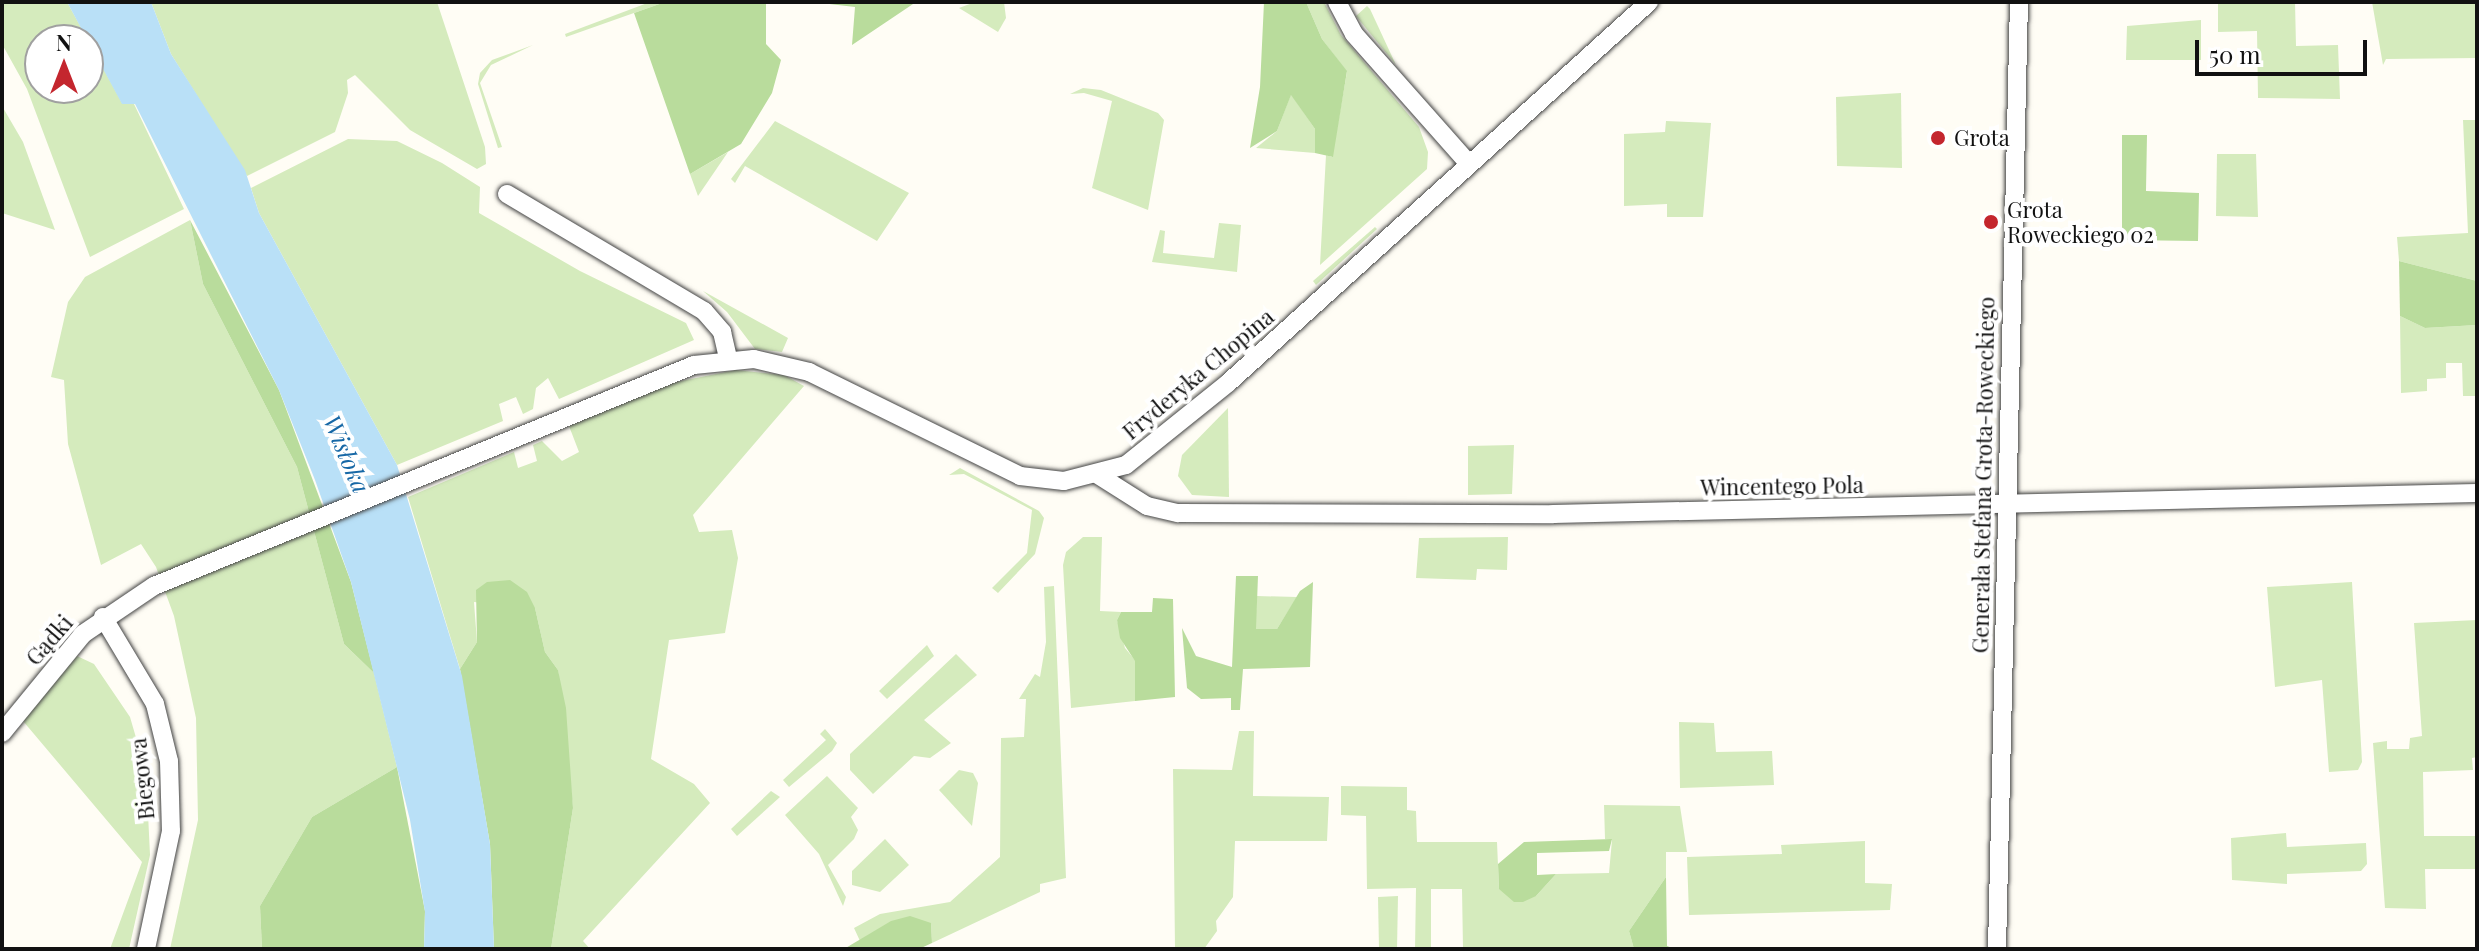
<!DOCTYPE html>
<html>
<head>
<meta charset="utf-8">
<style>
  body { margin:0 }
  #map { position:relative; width:2479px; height:951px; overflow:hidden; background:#fffdf5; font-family:"Playfair Display",serif }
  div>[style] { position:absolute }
  .green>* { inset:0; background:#d5ebbd }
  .forest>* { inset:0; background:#b9dc9c }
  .water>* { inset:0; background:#b9e0f7 }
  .roads { filter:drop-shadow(0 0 2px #444) drop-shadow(0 0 2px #444) }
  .street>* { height:18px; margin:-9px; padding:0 9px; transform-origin:9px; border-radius:9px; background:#fff }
  .dots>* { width:22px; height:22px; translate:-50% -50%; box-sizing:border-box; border:4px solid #fff; border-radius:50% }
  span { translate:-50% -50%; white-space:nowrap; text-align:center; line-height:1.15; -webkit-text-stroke:8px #fff; paint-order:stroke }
  .poi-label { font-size:22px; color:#111 }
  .left { translate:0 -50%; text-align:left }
  .street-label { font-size:22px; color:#111 }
  .water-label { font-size:24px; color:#1768a6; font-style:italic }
  .frame { position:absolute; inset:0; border:4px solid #111; pointer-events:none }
  .north { position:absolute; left:24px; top:24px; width:80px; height:80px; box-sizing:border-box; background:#fff; border:2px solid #a0a0a0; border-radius:50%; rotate:0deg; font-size:22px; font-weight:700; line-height:32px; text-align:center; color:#111 }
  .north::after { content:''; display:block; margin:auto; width:28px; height:36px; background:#c4262e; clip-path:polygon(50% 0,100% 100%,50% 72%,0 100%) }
  .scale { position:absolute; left:2195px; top:40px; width:172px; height:36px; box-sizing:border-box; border:4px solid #111; border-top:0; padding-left:10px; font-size:24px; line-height:28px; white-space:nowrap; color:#111; -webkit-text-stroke:6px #fff; paint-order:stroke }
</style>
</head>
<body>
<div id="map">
  <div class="green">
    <div style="clip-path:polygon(2px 2px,67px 2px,88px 40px,40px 40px,40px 88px,88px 88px,88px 40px,122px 103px,134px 104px,184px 209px,90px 257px,27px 89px,2px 44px)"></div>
    <div style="clip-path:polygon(151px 2px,437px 2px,485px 147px,486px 164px,477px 169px,410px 130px,355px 75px,347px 80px,348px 93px,335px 132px,247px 176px,171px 54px)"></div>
    <div style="clip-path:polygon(650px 2px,665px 2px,566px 37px,565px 34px)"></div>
    <div style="clip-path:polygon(975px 2px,1004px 2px,1006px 18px,998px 32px,959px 8px)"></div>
    <div style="clip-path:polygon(1306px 2px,1324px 2px,1341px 35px,1419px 127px,1428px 152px,1427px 169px,1320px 265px,1326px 155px,1332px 157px,1347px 72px,1322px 39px)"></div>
    <div style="clip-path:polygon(2218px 2px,2295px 2px,2296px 46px,2338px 45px,2340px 99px,2258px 98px,2257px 31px,2218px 32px)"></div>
    <div style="clip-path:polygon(2372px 2px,2477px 2px,2477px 58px,2386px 59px,2383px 65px)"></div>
    <div style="clip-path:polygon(1367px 6px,1370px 9px,1396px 65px,1356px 16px)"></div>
    <div style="clip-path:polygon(2201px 20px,2201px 60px,2126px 60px,2127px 26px)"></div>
    <div style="clip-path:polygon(533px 45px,491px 65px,480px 83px,502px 147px,498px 148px,478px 84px,480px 73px,492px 60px)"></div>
    <div style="clip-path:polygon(1083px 88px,1101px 90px,1158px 113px,1164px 120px,1148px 210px,1092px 188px,1112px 101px,1084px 93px,1070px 94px)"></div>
    <div style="clip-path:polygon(1901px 93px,1902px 168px,1837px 166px,1836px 97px)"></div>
    <div style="clip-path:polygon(1291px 94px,1315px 129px,1315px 153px,1256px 148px,1277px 131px)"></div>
    <div style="clip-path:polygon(2px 106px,23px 142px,55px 230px,2px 213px)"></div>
    <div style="clip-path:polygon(2463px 120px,2477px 120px,2477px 281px,2399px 261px,2397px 237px,2468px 233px)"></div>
    <div style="clip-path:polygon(775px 121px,909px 193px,877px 241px,745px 166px,735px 183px,731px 179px)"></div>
    <div style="clip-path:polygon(1666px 121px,1711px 123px,1703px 217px,1667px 217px,1667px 204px,1624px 206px,1624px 134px,1665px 132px)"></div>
    <div style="clip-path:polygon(348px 139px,397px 141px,442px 163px,480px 187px,479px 213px,580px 271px,686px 323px,694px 340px,559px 399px,548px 378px,536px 388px,533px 409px,523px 414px,516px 397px,499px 404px,503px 421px,397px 465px,259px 213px,251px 188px)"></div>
    <div style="clip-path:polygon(728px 152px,698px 196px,690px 174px)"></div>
    <div style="clip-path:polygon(2217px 154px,2256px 154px,2258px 217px,2216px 216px)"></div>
    <div style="clip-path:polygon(190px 220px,203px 284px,297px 467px,344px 644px,374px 673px,397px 767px,312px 817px,260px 906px,262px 949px,170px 949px,198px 820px,196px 718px,174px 616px,156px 567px,141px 544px,101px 565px,68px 444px,64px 380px,51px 377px,68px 302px,85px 277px)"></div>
    <div style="clip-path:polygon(1219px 223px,1241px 225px,1237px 272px,1152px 262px,1160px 230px,1165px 231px,1163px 253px,1214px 258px)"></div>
    <div style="clip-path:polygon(1375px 227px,1377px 229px,1316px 285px,1313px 281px)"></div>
    <div style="clip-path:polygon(703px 291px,788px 338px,782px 352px,755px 349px,727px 312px)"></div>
    <div style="clip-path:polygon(2400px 316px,2425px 328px,2477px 325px,2477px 396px,2463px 396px,2462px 363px,2446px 363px,2446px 378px,2427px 379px,2427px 391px,2401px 393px)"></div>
    <div style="clip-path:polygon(736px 370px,784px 375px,804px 386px,693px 515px,699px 532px,732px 530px,738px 558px,725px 633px,669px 640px,651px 759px,694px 784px,710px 803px,583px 941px,590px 949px,551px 949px,573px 808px,558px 670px,545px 652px,535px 608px,474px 602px,477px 642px,460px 669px,408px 497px,514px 452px,518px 468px,537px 461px,533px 445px,542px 441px,562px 461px,579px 452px,569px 426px,671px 383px)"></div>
    <div style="clip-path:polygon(1228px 408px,1229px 497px,1192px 495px,1178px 476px,1182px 455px)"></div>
    <div style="clip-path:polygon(1514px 445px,1512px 494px,1468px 495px,1468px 446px)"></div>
    <div style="clip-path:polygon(960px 468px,1039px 511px,1044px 518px,1035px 554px,998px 593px,992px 588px,1027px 553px,1032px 510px,964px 474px,949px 475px)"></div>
    <div style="clip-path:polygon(1083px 537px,1102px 537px,1100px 611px,1121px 612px,1117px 620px,1125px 648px,1135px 660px,1135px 701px,1071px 708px,1063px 565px,1066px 552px)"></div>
    <div style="clip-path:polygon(1508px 537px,1507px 570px,1477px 569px,1476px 580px,1416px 578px,1419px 538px)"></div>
    <div style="clip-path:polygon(2352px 582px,2362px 762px,2358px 770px,2329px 772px,2322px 680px,2275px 687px,2267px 587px)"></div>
    <div style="clip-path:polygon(1054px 586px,1066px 878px,1040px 884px,1040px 892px,932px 943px,931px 923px,870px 934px,860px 941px,854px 928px,880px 914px,950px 902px,1000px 857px,1001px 738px,1024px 737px,1026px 699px,1019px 699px,1035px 674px,1040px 677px,1046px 642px,1044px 587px)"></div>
    <div style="clip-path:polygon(1257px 596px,1297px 597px,1277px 629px,1255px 629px)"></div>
    <div style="clip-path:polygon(2477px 620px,2477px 757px,2472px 758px,2473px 770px,2423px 772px,2424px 836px,2477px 836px,2477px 869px,2425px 869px,2426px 909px,2385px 908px,2373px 743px,2387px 741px,2387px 749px,2409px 749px,2410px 738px,2422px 736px,2414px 623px)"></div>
    <div style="clip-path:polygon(927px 645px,934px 656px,887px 699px,879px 691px)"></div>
    <div style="clip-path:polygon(956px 654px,977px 675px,924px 720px,951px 743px,930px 758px,914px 756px,873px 794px,850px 770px,850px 754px)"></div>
    <div style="clip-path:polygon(77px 656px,94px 664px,130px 717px,146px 772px,150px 855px,129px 949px,110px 949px,142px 862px,23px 721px)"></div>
    <div style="clip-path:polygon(1679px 722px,1714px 723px,1716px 752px,1772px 751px,1774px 785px,1680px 788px)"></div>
    <div style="clip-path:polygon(825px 729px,837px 743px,832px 751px,789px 787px,783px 780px,826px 740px,820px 734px)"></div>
    <div style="clip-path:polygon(1239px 731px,1254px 731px,1253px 796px,1329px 797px,1327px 841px,1235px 841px,1233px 897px,1216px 921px,1217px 931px,1204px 949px,1175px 949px,1173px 769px,1232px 770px)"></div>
    <div style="clip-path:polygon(959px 770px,973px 773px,978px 783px,972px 826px,939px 790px)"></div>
    <div style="clip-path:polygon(827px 776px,858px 808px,851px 817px,858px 830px,854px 839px,828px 865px,846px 897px,843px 906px,819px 854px,785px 815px)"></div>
    <div style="clip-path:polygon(1341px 786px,1407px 787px,1407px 810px,1416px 811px,1417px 842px,1497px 842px,1499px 889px,1536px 896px,1556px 874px,1609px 873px,1612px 840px,1605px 839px,1604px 805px,1680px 806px,1687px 852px,1666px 852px,1666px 877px,1629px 931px,1634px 949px,1463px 949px,1462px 889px,1431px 889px,1431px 949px,1415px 949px,1416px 888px,1367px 889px,1366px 816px,1341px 815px)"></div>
    <div style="clip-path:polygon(771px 791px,780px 797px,737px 836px,731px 829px)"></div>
    <div style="clip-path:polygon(2286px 833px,2287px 847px,2366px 843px,2367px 864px,2361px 871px,2287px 874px,2287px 884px,2232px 880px,2231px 838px)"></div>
    <div style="clip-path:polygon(885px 839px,909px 865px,880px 892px,852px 885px,852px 871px)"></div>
    <div style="clip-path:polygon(1865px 841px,1865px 883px,1892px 884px,1890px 910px,1689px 915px,1687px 857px,1782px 854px,1781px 845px)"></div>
    <div style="clip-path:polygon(1398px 896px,1397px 949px,1379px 949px,1378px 897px)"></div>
  </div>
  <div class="forest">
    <div style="clip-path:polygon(665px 2px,766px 2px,766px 44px,781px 60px,772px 93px,741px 144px,690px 174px,634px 13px)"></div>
    <div style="clip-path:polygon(812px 2px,916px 2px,852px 45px,855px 7px)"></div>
    <div style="clip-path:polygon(1264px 2px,1306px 2px,1322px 39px,1347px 71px,1333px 157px,1315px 153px,1315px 129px,1291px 95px,1277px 131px,1250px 148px,1260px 87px)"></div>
    <div style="clip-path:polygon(2122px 135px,2147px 135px,2146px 191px,2199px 193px,2198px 241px,2122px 240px)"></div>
    <div style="clip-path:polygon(190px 220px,279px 390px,351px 582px,374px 673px,344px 644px,297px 467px,203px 284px)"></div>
    <div style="clip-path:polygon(2399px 261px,2477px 281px,2477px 325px,2425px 328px,2400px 316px)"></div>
    <div style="clip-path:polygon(1236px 576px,1258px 576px,1256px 629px,1277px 629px,1300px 591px,1313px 582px,1310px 667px,1243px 669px,1240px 710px,1231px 710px,1231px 698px,1201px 699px,1187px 688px,1182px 628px,1196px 656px,1232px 667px)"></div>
    <div style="clip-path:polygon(510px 580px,527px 592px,535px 608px,545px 652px,558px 670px,566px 708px,573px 808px,551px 949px,494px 949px,490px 844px,460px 669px,477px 642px,476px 590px,487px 582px)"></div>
    <div style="clip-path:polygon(1153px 598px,1173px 599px,1175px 697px,1135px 701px,1135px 661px,1120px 638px,1117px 620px,1121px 612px,1152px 612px)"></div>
    <div style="clip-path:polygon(397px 767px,425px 911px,424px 949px,262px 949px,260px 906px,312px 817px)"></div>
    <div style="clip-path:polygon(1612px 839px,1609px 851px,1537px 853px,1537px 875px,1556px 874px,1536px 896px,1523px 902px,1514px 902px,1499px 889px,1498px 864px,1524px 842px)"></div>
    <div style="clip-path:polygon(1666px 877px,1667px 946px,1675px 949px,1634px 949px,1629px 931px)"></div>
    <div style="clip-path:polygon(910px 916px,931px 923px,932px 943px,919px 949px,844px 949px,891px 921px)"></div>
  </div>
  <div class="water">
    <div style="clip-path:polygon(67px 2px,151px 2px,171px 54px,245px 170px,259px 213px,397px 465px,462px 676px,490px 844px,494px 949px,424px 949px,425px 912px,410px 820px,351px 582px,315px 480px,279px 390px,135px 104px,122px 104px)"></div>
  </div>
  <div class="roads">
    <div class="street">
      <div style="left:1337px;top:2px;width:36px;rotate:62deg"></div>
      <div style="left:1354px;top:34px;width:172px;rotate:48.5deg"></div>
      <div style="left:507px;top:194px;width:229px;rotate:30.7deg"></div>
      <div style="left:704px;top:311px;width:28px;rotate:49deg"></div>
      <div style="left:722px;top:332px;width:28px;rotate:77deg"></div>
      <div style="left:1098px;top:475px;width:58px;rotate:32.3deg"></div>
      <div style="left:1147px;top:506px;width:32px;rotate:13deg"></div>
      <div style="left:1178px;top:513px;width:375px;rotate:0.2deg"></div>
      <div style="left:1553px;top:514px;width:924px;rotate:-1.3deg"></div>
      <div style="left:103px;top:617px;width:101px;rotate:59.1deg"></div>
      <div style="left:155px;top:704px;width:59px;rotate:76.2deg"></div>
      <div style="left:169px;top:761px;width:70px;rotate:88.4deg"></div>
      <div style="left:171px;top:831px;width:121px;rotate:102deg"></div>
      <div style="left:2px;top:733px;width:128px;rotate:-50.7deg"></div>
      <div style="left:83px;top:634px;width:86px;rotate:-34.1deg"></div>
      <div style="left:154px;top:586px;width:583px;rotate:-22.26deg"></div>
      <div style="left:694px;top:365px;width:60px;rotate:-5.7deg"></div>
      <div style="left:754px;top:359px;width:57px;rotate:13.3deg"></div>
      <div style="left:809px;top:372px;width:235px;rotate:26.2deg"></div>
      <div style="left:1020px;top:476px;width:44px;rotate:6.5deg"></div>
      <div style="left:1064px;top:481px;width:64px;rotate:-14.5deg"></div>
      <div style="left:1126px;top:465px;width:131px;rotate:-38.8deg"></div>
      <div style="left:1228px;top:383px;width:568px;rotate:-42.14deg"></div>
      <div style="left:1997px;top:949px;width:947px;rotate:-88.67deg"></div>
    </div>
  </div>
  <div class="dots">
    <div style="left:1938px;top:138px;background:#c4262e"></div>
    <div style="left:1991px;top:222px;background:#c4262e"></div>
  </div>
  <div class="poi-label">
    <span class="left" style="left:1954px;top:138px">Grota</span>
    <span class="left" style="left:2007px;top:222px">Grota<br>Roweckiego 02</span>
  </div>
  <div class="street-label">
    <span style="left:1198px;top:374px;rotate:-40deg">Fryderyka Chopina</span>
    <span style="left:1983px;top:475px;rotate:-89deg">Generała Stefana Grota-Roweckiego</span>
    <span style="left:1782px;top:486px;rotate:-1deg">Wincentego Pola</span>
    <span style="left:49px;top:640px;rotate:-49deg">Gądki</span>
    <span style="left:142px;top:779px;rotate:-96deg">Biegowa</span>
  </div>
  <div class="water-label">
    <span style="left:347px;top:454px;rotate:67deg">Wisłoka</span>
  </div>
  <div class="frame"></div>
  <div class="north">N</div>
  <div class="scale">50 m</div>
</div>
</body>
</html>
